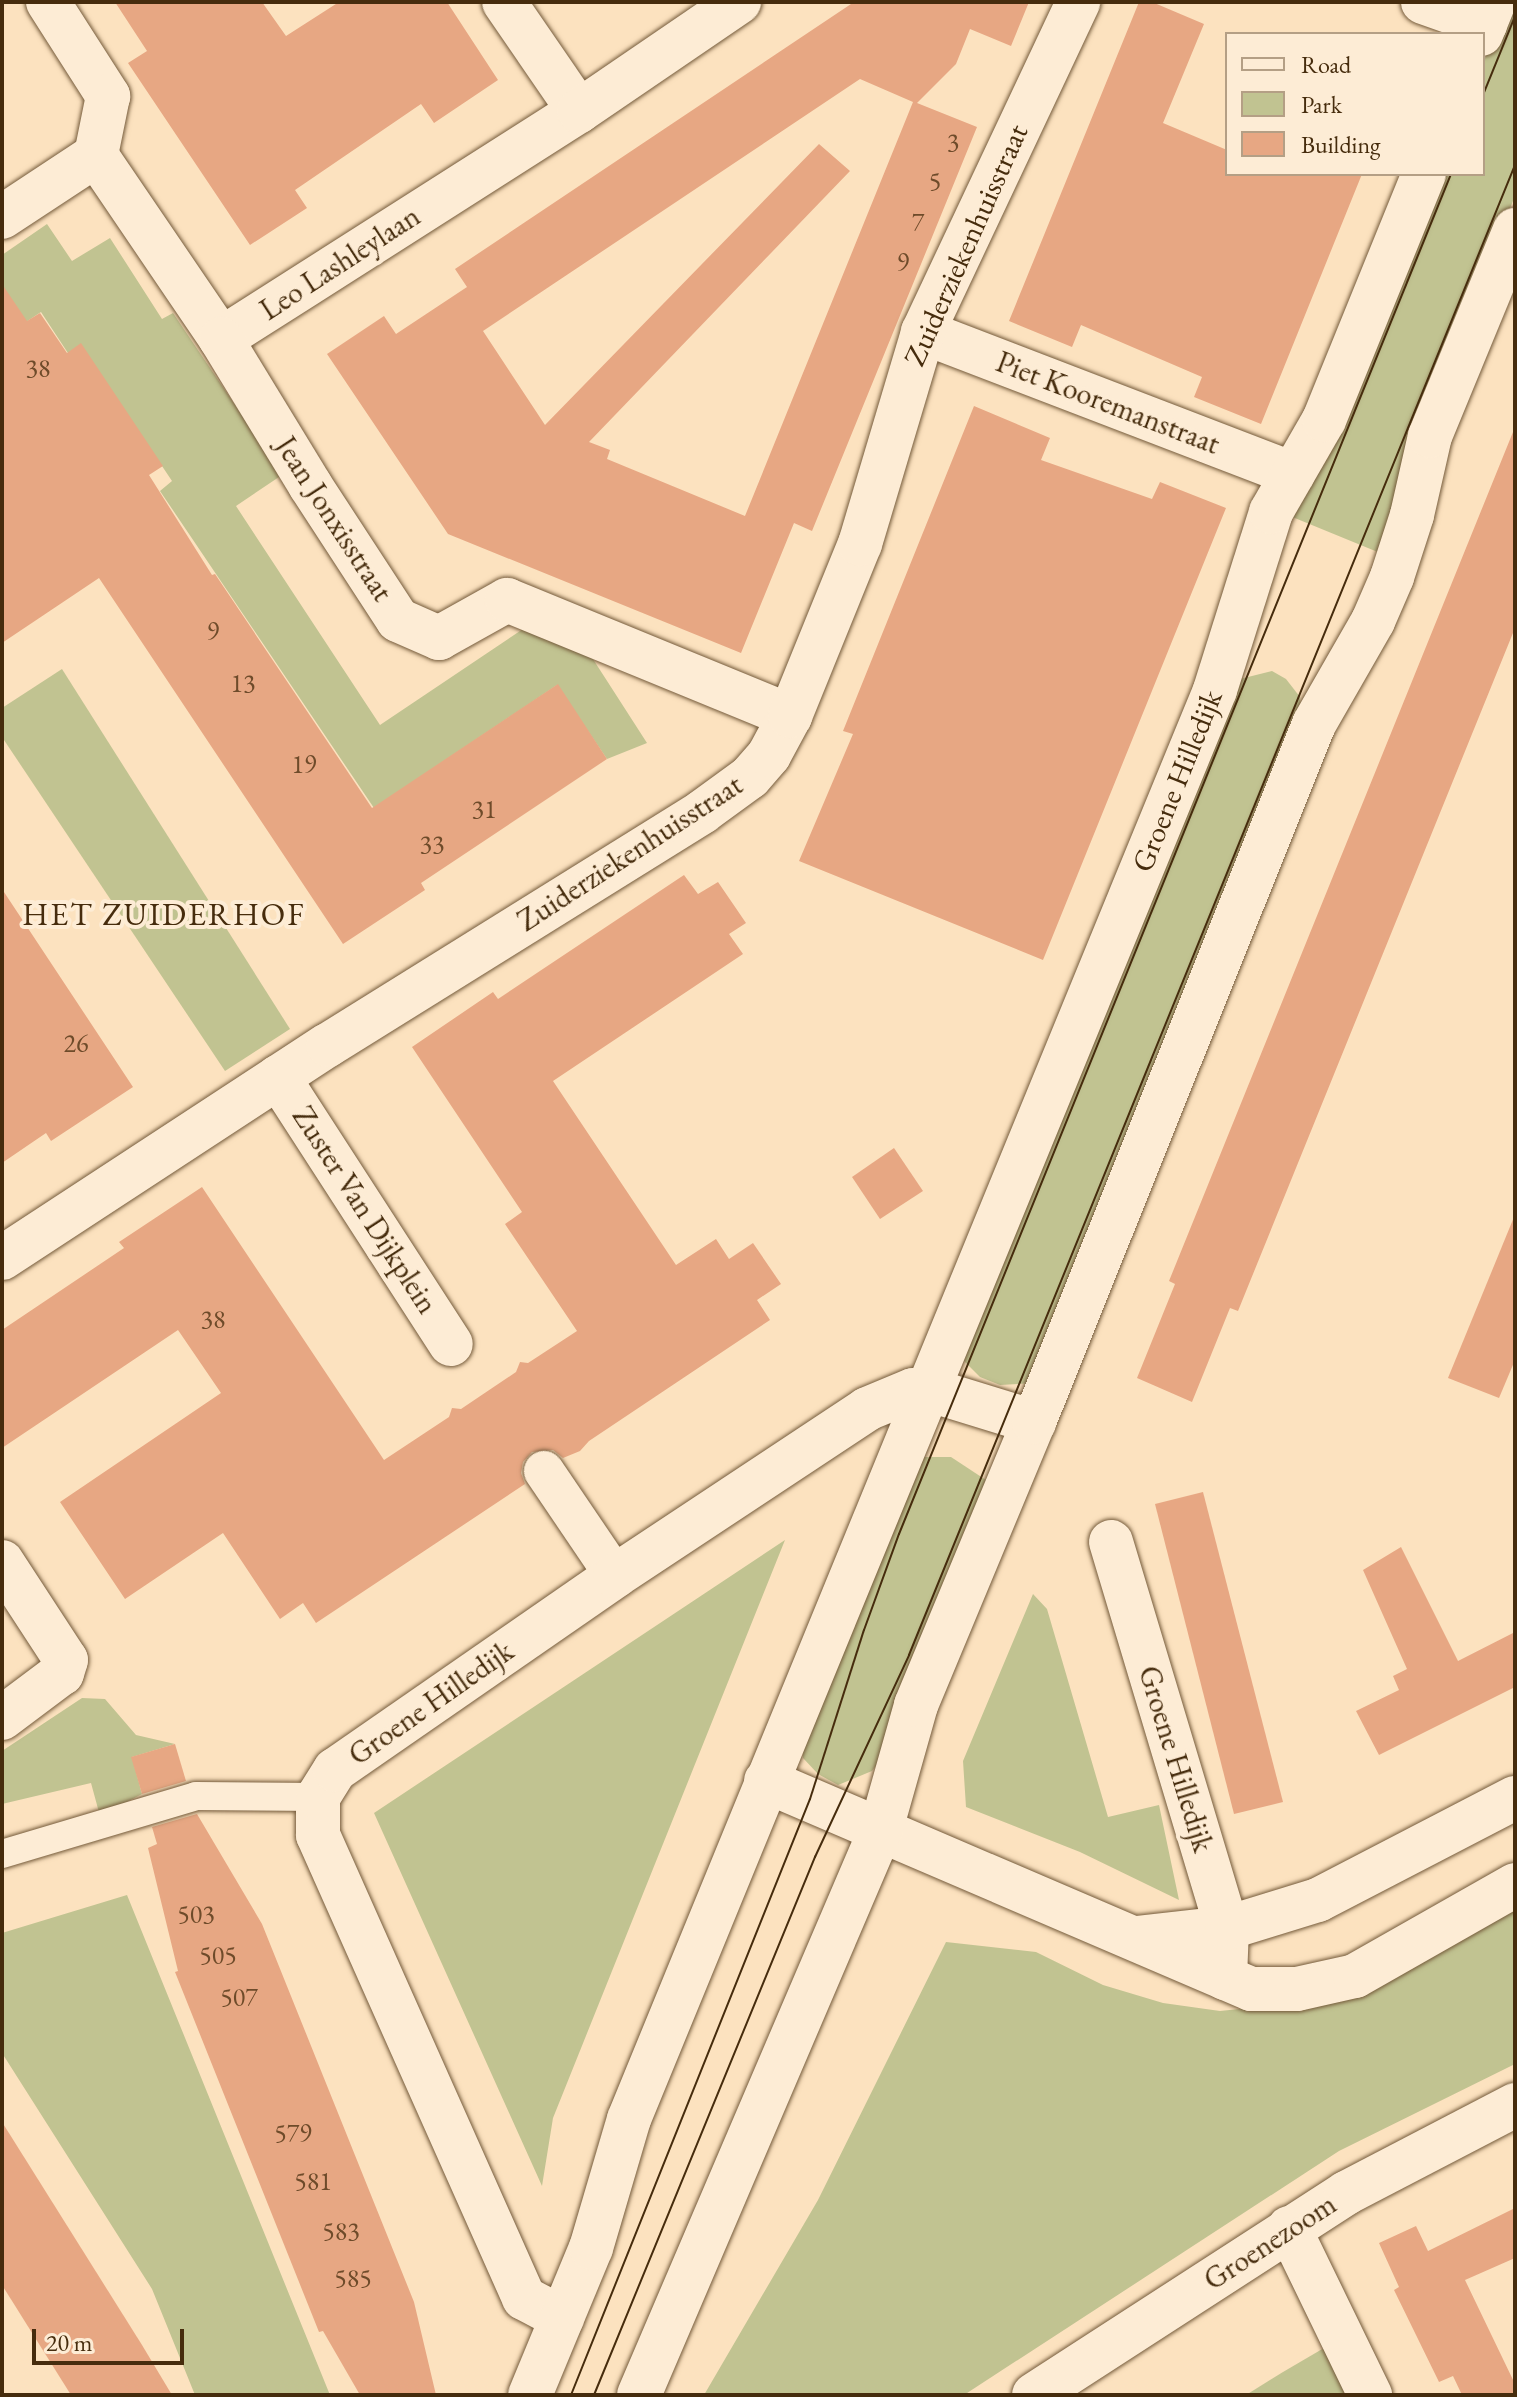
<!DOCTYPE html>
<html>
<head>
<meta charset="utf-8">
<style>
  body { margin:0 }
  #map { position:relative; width:1517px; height:2397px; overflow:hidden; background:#fce2bf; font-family:"EB Garamond",serif }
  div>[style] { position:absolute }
  .green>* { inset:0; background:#c1c391 }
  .building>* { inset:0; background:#e7a783 }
  .roads { filter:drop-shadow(0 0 2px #745a3a) drop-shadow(0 0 2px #745a3a) }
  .service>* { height:28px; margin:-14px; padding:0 14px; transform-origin:14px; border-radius:14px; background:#fdecd5 }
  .pedestrian>* { height:40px; margin:-20px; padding:0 20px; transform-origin:20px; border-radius:20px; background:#fdecd5 }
  .minor>* { height:44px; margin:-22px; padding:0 22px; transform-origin:22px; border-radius:22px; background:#fdecd5 }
  .tertiary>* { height:44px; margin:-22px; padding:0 22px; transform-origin:22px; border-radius:22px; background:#fdecd5 }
  .tram>* { height:2px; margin:-1px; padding:0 1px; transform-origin:1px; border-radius:1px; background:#462c0d }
  span { translate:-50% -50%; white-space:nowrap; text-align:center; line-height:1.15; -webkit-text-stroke:8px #fdecd5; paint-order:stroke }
  .number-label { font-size:26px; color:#6e4b2a }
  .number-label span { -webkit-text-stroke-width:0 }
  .street-label { font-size:30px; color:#462c0d }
  .neighbourhood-label { font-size:32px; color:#462c0d; letter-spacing:2px }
  .frame { position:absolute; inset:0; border:4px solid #462c0d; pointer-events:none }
  .legend { position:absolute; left:1225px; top:32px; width:260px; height:144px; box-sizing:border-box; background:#fdecd5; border:2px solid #b49f85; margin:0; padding:10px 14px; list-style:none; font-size:24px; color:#462c0d }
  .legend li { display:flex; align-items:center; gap:16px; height:40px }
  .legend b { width:40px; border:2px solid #b49f85 }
  .scale { position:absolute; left:32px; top:2329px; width:152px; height:36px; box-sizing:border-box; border:4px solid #462c0d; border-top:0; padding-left:10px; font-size:24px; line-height:28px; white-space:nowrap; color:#462c0d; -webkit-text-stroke:6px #fdecd5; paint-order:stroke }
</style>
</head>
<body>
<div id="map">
  <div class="green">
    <div style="clip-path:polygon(1508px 2px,1515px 2px,1515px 196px,1406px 463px,1385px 555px,1285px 514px,1438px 174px,1483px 174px,1483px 63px)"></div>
    <div style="clip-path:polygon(47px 224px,72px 261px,110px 238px,162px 319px,173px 313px,282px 475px,236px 506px,380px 725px,523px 629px,591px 656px,647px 743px,607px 759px,557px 685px,374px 808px,160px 491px,172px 481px,100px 373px,87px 382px,41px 312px,2px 338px,2px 255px)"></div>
    <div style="clip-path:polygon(62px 669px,290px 1029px,225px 1071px,2px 737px,2px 708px)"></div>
    <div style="clip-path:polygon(1272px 671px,1286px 679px,1300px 697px,1302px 725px,1035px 1383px,1000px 1385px,980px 1377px,958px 1355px,1232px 681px)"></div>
    <div style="clip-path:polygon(915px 1457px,951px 1457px,992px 1484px,881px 1760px,872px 1771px,838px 1785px,818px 1774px,803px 1758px,802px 1738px)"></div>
    <div style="clip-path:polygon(785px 1540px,553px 2118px,542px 2186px,374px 1813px)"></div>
    <div style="clip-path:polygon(1033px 1594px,1047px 1609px,1108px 1817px,1159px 1805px,1179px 1900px,1080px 1852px,966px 1807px,963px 1761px)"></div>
    <div style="clip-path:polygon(82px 1698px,105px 1699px,136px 1735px,175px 1744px,132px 1757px,142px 1794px,100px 1816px,91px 1783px,2px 1804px,2px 1751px)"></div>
    <div style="clip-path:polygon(1515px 1889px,1515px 2064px,1339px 2151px,964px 2395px,704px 2395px,818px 2200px,946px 1942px,1036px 1952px,1103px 1985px,1163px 2003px,1220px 2011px,1268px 2006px)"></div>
    <div style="clip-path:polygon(127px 1895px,330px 2395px,195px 2395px,152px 2289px,2px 2053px,2px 1933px)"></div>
    <div style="clip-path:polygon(1324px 2348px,1346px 2395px,1246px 2395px,1283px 2372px)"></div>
  </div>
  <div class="building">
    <div style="clip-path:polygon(115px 2px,262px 2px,286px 36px,339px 2px,447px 2px,498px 80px,434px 123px,421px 104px,295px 190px,307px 208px,250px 245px,128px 63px,147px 51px)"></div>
    <div style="clip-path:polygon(evenodd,854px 2px,1029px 2px,1011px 46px,970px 29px,956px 64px,917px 103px,977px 127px,812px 531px,794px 523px,741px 653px,448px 534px,327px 354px,384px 316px,396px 334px,467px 287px,455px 269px,854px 2px,860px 79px,913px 102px,745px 516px,607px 459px,610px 450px,589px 442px,850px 171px,819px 144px,545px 425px,483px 331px,860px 79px)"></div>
    <div style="clip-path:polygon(1139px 2px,1152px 2px,1204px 24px,1163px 123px,1227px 150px,1227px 174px,1362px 174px,1261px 424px,1194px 397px,1202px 377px,1081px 325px,1072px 347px,1009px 321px)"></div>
    <div style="clip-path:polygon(2px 284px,27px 321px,40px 313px,67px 353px,81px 343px,163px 466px,149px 475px,212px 575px,215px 574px,372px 808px,558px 684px,607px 759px,421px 883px,425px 890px,343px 944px,99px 578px,2px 643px)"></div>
    <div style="clip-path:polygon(974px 406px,1050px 438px,1041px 460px,1152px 499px,1160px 482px,1226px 508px,1043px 960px,799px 861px,853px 734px,843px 731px)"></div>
    <div style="clip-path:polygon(1513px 432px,1515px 628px,1238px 1311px,1230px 1308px,1192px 1402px,1137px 1378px,1175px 1284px,1169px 1281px)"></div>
    <div style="clip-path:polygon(684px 875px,698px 894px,718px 882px,746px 923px,729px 934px,743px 954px,553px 1081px,676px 1265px,716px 1239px,729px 1259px,753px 1243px,781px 1284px,757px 1300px,770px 1320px,589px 1441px,580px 1451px,563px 1458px,553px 1450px,532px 1452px,523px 1462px,521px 1473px,525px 1484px,316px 1623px,303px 1603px,280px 1619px,223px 1533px,125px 1599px,60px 1502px,221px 1393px,178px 1330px,2px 1448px,2px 1330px,124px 1248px,119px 1242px,202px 1187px,384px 1460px,449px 1417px,452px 1408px,461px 1409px,516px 1372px,520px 1362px,528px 1363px,577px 1331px,505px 1224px,522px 1212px,412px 1047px,493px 992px,498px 999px)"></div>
    <div style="clip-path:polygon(2px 889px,133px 1087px,51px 1141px,46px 1133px,2px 1163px)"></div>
    <div style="clip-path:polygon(894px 1148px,923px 1191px,880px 1219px,852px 1177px)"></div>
    <div style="clip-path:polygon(1514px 1217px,1515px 1360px,1499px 1398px,1448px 1378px)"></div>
    <div style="clip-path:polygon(1203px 1492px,1283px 1802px,1234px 1814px,1155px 1504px)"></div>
    <div style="clip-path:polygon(1401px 1547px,1458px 1661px,1515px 1632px,1515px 1687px,1379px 1755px,1356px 1711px,1399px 1690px,1393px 1676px,1407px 1669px,1363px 1570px)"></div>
    <div style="clip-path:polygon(175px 1744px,186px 1781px,142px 1794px,131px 1757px)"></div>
    <div style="clip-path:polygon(197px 1814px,262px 1924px,414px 2302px,436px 2395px,360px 2395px,323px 2331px,319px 2332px,175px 1972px,178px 1971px,148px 1848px,157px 1844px,152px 1827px)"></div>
    <div style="clip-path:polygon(2px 2122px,142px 2345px,172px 2395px,71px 2395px,2px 2285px)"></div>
    <div style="clip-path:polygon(1515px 2208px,1515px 2258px,1465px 2280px,1515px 2384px,1515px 2395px,1462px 2395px,1453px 2376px,1439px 2382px,1394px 2290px,1399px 2287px,1379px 2243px,1416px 2226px,1428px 2251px)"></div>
  </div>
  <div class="roads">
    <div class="service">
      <div style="left:2px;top:1854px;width:202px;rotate:-16.6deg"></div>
      <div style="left:196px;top:1796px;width:122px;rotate:0.5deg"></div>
    </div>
    <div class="pedestrian">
      <div style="left:544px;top:1471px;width:127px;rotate:55.9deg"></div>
    </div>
    <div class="minor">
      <div style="left:48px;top:2px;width:112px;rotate:57.4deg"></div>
      <div style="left:108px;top:96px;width:60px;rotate:101.5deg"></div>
      <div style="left:504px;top:2px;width:132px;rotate:55.5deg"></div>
      <div style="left:1423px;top:2px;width:66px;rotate:19.5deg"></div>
      <div style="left:2px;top:217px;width:113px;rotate:-33.4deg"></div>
      <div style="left:96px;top:155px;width:222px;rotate:55.8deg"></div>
      <div style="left:221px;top:339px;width:424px;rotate:-32.5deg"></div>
      <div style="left:579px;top:111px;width:194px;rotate:-34.3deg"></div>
      <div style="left:923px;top:332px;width:396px;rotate:21deg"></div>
      <div style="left:221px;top:339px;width:171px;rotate:58.6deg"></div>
      <div style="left:310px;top:485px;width:161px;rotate:56.9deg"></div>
      <div style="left:398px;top:620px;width:45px;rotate:23.7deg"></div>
      <div style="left:439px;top:638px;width:78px;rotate:-29.2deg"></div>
      <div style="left:507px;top:600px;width:306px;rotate:22.3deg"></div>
      <div style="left:278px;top:1077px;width:318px;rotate:57.1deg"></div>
      <div style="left:2px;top:1258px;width:389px;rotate:-33.2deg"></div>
      <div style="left:328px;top:1045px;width:441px;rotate:-31.9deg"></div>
      <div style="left:702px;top:812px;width:59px;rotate:-36.1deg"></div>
      <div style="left:750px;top:777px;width:29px;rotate:-49deg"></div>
      <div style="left:769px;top:755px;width:44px;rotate:-61.7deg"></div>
      <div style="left:790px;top:716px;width:186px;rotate:-67.9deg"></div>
      <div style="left:860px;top:544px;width:221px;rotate:-73.4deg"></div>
      <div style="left:923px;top:332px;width:365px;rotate:-64.8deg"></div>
      <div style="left:1111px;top:1542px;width:403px;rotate:73.3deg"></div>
      <div style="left:1227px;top:1928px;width:50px;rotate:92.3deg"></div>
      <div style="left:2px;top:1562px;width:117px;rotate:56.9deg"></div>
      <div style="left:66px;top:1660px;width:14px;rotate:107deg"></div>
      <div style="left:62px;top:1673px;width:75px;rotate:143.1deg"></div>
      <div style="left:1289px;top:2228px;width:186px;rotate:64.1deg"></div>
      <div style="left:562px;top:2318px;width:43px;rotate:-152.2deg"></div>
      <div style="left:524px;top:2298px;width:507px;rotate:-113.99deg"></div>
      <div style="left:318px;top:1835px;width:38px;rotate:-90deg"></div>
      <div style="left:318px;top:1797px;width:32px;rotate:-58deg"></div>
      <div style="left:335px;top:1770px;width:341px;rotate:-34.7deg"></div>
      <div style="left:615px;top:1576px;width:302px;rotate:-33.5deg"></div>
      <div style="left:867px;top:1409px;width:50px;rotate:-22.4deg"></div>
      <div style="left:913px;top:1390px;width:17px"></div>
      <div style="left:930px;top:1390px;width:109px;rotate:17.1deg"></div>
      <div style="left:1034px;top:2395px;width:372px;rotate:-32.9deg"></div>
      <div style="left:1346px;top:2193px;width:191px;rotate:-27.5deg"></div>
    </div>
    <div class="tertiary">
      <div style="left:1481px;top:34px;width:35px;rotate:-68deg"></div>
      <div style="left:766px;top:1781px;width:528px;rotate:23.21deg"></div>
      <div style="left:1251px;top:1989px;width:46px"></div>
      <div style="left:1297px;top:1989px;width:59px;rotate:-12.6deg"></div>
      <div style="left:1355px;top:1976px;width:184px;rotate:-29.6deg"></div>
      <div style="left:1136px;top:1938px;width:92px;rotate:-6.3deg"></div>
      <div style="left:1227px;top:1928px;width:95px;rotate:-17.1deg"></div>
      <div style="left:1318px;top:1900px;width:222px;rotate:-27.4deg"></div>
      <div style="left:530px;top:2395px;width:159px;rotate:-67.5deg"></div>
      <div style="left:591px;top:2248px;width:134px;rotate:-73.6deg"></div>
      <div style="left:629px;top:2119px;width:1544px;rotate:-67.7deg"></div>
      <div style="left:1215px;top:690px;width:187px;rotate:-72.5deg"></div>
      <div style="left:1271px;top:512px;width:106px;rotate:-60.1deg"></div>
      <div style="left:1324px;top:420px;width:266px;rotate:-67.9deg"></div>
      <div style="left:639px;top:2395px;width:616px;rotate:-66.85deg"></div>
      <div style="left:881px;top:1829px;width:129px;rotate:-74.2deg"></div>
      <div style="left:916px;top:1705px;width:307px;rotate:-67.4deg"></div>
      <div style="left:1034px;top:1422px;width:752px;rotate:-68.14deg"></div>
      <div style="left:1314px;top:724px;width:119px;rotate:-60.2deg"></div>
      <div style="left:1373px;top:621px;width:48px;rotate:-66.6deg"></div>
      <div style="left:1392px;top:577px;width:65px;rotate:-72.1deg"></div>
      <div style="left:1412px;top:515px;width:81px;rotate:-77.2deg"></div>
      <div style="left:1430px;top:436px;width:223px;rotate:-67.6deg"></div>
    </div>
  </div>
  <div class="tram">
    <div style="left:1483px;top:95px;width:85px;rotate:-67.9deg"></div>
    <div style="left:571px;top:2395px;width:642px;rotate:-68.15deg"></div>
    <div style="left:810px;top:1799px;width:177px;rotate:-72.3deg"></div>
    <div style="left:864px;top:1630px;width:102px;rotate:-70deg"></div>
    <div style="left:899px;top:1534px;width:1468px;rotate:-67.91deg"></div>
    <div style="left:594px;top:2395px;width:582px;rotate:-67.67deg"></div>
    <div style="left:815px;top:1857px;width:223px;rotate:-65deg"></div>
    <div style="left:909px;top:1655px;width:1609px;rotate:-67.87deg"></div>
  </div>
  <div class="number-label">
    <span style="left:953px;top:143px">3</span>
    <span style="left:935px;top:182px">5</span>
    <span style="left:918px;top:223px">7</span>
    <span style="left:903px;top:263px">9</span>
    <span style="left:38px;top:369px">38</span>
    <span style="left:213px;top:632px">9</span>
    <span style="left:243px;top:684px">13</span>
    <span style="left:304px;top:765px">19</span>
    <span style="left:484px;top:810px">31</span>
    <span style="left:432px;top:845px">33</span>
    <span style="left:76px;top:1044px">26</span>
    <span style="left:213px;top:1320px">38</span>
    <span style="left:196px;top:1915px">503</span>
    <span style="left:218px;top:1956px">505</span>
    <span style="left:239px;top:1998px">507</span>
    <span style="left:293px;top:2134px">579</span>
    <span style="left:313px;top:2182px">581</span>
    <span style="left:341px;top:2232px">583</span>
    <span style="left:353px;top:2279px">585</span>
  </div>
  <div class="street-label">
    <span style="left:966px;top:245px;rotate:-66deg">Zuiderziekenhuisstraat</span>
    <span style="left:340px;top:263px;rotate:-33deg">Leo Lashleylaan</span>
    <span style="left:1108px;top:403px;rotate:21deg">Piet Kooremanstraat</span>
    <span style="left:334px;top:519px;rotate:57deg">Jean Jonxisstraat</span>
    <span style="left:1177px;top:781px;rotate:-68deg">Groene Hilledijk</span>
    <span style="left:630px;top:853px;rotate:-33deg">Zuiderziekenhuisstraat</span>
    <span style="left:365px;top:1210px;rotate:57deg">Zuster Van Dijkplein</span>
    <span style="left:431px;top:1703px;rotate:-35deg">Groene Hilledijk</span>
    <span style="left:1176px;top:1759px;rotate:73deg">Groene Hilledijk</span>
    <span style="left:1270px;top:2242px;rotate:-33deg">Groenezoom</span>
  </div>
  <div class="neighbourhood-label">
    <span style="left:164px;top:914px">HET ZUIDERHOF</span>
  </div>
  <div class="frame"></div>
  <ul class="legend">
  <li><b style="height:10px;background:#fdecd5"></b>Road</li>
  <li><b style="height:22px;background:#c1c391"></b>Park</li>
  <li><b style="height:22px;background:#e7a783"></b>Building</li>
  </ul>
  <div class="scale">20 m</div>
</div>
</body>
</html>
